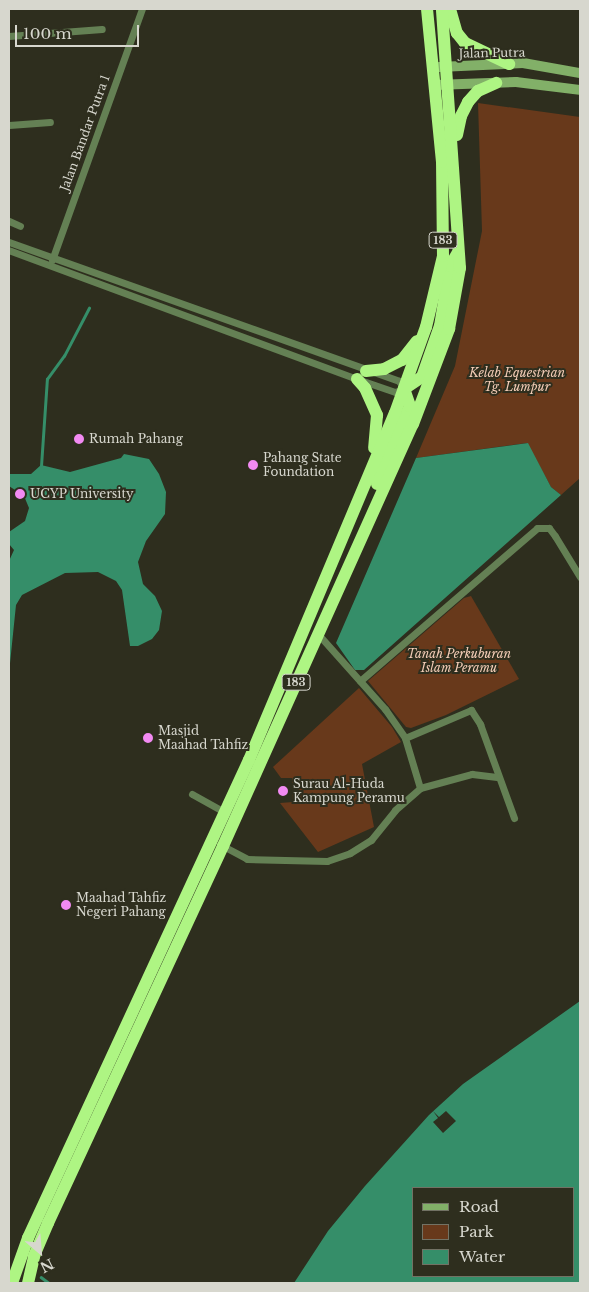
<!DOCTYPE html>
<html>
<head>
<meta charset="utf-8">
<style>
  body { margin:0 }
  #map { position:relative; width:589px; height:1292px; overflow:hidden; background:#2e2e1e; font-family:"Libre Baskerville",serif }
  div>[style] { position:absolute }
  .green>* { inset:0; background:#68391b }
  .water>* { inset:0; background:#358e69 }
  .pier>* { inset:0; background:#2e2e1e }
  .stream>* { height:2.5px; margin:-1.25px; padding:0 1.25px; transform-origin:1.25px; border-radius:1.25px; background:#358e69 }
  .street>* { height:7px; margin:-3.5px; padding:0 3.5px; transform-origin:3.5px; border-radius:3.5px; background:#648054 }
  .secondary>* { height:10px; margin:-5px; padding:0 5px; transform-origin:5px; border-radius:5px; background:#82b068 }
  .highway>* { height:12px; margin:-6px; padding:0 6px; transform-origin:6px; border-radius:6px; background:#aef583 }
  .dots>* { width:14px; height:14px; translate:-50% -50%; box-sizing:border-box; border:2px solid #2e2e1e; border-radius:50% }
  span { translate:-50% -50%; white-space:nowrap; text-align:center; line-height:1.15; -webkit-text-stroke:4px #2e2e1e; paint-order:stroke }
  .shield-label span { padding:1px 4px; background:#2e2e1e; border:1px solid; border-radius:4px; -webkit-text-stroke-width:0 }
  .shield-label { font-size:11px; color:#d7d7ce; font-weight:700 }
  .street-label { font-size:12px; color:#d7d7ce }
  .park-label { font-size:12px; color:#f3ccb6; font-style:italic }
  .poi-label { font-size:12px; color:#d7d7ce }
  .left { translate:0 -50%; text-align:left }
  .frame { position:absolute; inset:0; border:10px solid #d7d7ce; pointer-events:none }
  .legend { position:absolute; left:412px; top:1187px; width:162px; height:90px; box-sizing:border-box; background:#2e2e1e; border:1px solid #727264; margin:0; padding:6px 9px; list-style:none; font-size:15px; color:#d7d7ce }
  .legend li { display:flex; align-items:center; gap:10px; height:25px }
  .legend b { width:25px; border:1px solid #727264 }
  .north { position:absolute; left:15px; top:1227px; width:50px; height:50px; -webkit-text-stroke:4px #2e2e1e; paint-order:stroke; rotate:153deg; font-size:14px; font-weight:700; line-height:20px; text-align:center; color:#d7d7ce }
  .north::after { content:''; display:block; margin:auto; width:18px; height:22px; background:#d7d7ce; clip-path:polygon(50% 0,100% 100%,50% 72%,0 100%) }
  .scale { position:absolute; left:15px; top:25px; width:124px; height:22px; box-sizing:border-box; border:2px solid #d7d7ce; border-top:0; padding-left:6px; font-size:15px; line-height:18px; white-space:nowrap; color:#d7d7ce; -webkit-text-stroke:4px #2e2e1e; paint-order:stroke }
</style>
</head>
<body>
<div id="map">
  <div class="green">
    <div style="clip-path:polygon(478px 103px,580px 117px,580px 478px,561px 495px,551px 487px,527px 443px,416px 458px,455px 366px,482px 231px)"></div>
    <div style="clip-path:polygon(471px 596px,519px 679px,446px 715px,411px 728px,406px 727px,368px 681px,464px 598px)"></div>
    <div style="clip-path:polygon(359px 688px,392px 727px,401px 742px,362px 764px,374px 827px,318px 852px,280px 803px,293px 802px,292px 778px,281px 778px,273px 767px)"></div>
  </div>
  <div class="water">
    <div style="clip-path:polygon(528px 443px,551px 487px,561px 495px,364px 670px,355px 670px,336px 643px,416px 458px)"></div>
    <div style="clip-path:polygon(124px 454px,149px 459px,159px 474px,166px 492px,165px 514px,146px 541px,138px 562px,143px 584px,155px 596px,162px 611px,159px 630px,152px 639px,138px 646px,130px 646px,122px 590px,116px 581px,98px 572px,65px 573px,22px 595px,16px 605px,9px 673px,9px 561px,14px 550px,9px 544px,9px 532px,25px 521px,29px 508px,24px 496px,9px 486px,9px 474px,31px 474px,41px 465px,70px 472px,121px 458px)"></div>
    <div style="clip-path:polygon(evenodd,580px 1001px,580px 1283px,294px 1283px,328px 1231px,365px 1186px,429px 1115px,463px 1084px,580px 1001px,413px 1188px,573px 1188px,573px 1276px,413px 1276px,413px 1188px)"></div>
  </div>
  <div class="pier">
    <div style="clip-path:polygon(433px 1111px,439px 1117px,446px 1111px,456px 1121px,443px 1133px,433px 1122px,438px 1118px)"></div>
  </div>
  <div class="stream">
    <div style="left:41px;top:466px;width:87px;rotate:-86.1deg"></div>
    <div style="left:47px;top:379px;width:29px;rotate:-54deg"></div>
    <div style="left:64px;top:356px;width:54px;rotate:-62.5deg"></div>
    <div style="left:41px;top:1277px;width:10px;rotate:37deg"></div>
  </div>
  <div class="street">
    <div style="left:9px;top:36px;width:93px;rotate:-4.3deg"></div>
    <div style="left:9px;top:125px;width:41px;rotate:-4.2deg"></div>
    <div style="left:9px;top:221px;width:12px;rotate:24deg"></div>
    <div style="left:9px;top:242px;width:414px;rotate:19.6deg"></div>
    <div style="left:399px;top:381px;width:9px;rotate:58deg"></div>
    <div style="left:404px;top:389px;width:9px;rotate:162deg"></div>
    <div style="left:395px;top:392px;width:40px;rotate:-161.1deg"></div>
    <div style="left:357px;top:379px;width:371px;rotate:-159.7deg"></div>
    <div style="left:52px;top:260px;width:267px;rotate:-70.3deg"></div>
    <div style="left:318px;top:634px;width:101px;rotate:48.2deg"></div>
    <div style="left:385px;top:709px;width:35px;rotate:55deg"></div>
    <div style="left:405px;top:738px;width:52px;rotate:73.3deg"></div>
    <div style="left:360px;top:681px;width:234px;rotate:-40.8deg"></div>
    <div style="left:537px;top:528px;width:12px"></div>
    <div style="left:549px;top:528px;width:10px;rotate:53deg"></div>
    <div style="left:555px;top:536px;width:48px;rotate:58.6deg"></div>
    <div style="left:405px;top:738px;width:72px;rotate:-23deg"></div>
    <div style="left:471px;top:710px;width:17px;rotate:57deg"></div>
    <div style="left:480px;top:724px;width:100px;rotate:70.1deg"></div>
    <div style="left:192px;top:794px;width:37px;rotate:29deg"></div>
    <div style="left:223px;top:846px;width:27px;rotate:28deg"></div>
    <div style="left:247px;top:859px;width:80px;rotate:1.4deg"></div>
    <div style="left:327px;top:861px;width:24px;rotate:-19deg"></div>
    <div style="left:350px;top:853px;width:25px;rotate:-32deg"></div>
    <div style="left:371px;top:840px;width:38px;rotate:-51deg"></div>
    <div style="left:395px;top:810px;width:33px;rotate:-41deg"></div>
    <div style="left:420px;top:788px;width:54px;rotate:-15.1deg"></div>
    <div style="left:472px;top:774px;width:25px;rotate:7deg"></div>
  </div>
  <div class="secondary">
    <div style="left:439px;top:67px;width:84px;rotate:-2.7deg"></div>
    <div style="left:523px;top:63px;width:58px;rotate:10deg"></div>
    <div style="left:435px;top:85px;width:81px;rotate:-2.1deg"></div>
    <div style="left:516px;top:82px;width:64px;rotate:7.1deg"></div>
  </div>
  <div class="highway">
    <div style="left:450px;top:9px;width:25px;rotate:74deg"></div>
    <div style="left:457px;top:33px;width:13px;rotate:51deg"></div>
    <div style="left:465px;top:43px;width:49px;rotate:25.5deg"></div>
    <div style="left:457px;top:135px;width:19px;rotate:-78deg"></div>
    <div style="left:461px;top:116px;width:16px;rotate:-63deg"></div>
    <div style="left:468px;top:102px;width:15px;rotate:-48deg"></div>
    <div style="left:478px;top:91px;width:20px;rotate:-24deg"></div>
    <div style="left:366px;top:371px;width:18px;rotate:-6deg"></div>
    <div style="left:384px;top:369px;width:20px;rotate:-27deg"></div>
    <div style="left:402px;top:360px;width:24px;rotate:-52deg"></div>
    <div style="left:357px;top:379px;width:12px;rotate:48deg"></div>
    <div style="left:365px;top:388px;width:30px;rotate:66deg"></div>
    <div style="left:377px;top:415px;width:33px;rotate:95deg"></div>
    <div style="left:404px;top:389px;width:22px;rotate:-34deg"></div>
    <div style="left:422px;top:377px;width:54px;rotate:-70.6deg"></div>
    <div style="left:440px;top:326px;width:61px;rotate:-80.5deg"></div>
    <div style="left:450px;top:266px;width:16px;rotate:-60deg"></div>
    <div style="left:377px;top:484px;width:85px;rotate:-67.1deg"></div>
    <div style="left:410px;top:406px;width:18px;rotate:-109deg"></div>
    <div style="left:12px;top:1283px;width:48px;rotate:-70.4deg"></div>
    <div style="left:28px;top:1238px;width:527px;rotate:-65.19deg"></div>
    <div style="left:249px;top:760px;width:376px;rotate:-67.2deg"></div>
    <div style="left:395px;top:413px;width:91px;rotate:-70.2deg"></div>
    <div style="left:426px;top:327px;width:73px;rotate:-76.5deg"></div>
    <div style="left:443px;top:256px;width:94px;rotate:-90.6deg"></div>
    <div style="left:442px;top:162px;width:154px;rotate:-95.6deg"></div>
    <div style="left:28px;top:1283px;width:28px;rotate:-77deg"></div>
    <div style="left:34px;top:1256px;width:36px;rotate:-67deg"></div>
    <div style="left:48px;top:1223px;width:416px;rotate:-65.1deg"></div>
    <div style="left:223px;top:846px;width:463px;rotate:-65.8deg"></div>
    <div style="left:413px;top:424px;width:102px;rotate:-69.2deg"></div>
    <div style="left:449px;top:329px;width:62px;rotate:-79.8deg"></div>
    <div style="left:460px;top:268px;width:260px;rotate:-94deg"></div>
  </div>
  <div class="dots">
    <div style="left:79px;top:439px;background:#f28af2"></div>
    <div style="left:253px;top:465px;background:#f28af2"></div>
    <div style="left:20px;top:494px;background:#f28af2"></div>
    <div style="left:148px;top:738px;background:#f28af2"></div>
    <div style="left:283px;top:791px;background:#f28af2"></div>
    <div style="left:66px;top:905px;background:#f28af2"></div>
  </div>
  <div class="shield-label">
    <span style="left:443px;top:240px">183</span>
    <span style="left:296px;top:682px">183</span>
  </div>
  <div class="street-label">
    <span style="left:492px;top:53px;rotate:-1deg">Jalan Putra</span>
    <span style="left:85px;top:133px;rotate:-70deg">Jalan Bandar Putra 1</span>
  </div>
  <div class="park-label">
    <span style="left:517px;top:380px">Kelab Equestrian<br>Tg. Lumpur</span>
    <span style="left:459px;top:661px">Tanah Perkuburan<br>Islam Peramu</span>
  </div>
  <div class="poi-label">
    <span class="left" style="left:89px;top:439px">Rumah Pahang</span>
    <span class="left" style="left:263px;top:465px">Pahang State<br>Foundation</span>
    <span class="left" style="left:30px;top:494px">UCYP University</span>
    <span class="left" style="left:158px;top:738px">Masjid<br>Maahad Tahfiz</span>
    <span class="left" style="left:293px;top:791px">Surau Al-Huda<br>Kampung Peramu</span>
    <span class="left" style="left:76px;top:905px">Maahad Tahfiz<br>Negeri Pahang</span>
  </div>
  <div class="frame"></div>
  <ul class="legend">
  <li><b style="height:6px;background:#82b068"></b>Road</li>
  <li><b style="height:14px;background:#68391b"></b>Park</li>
  <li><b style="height:14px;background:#358e69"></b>Water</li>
  </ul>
  <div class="north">N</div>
  <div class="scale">100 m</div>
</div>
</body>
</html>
